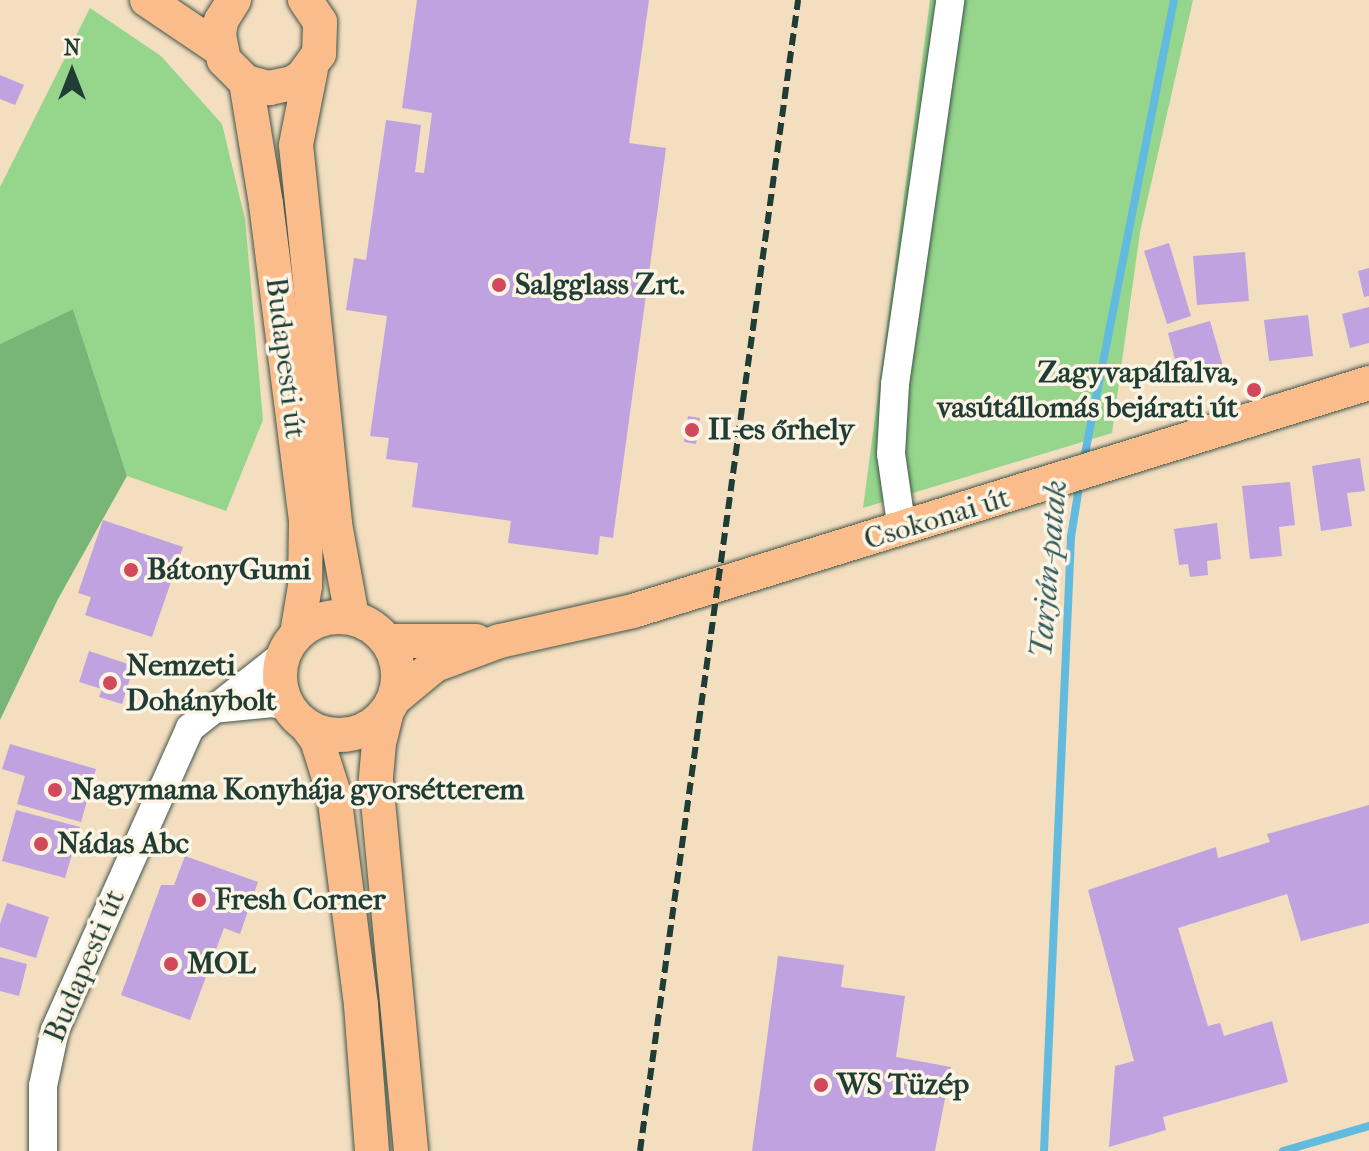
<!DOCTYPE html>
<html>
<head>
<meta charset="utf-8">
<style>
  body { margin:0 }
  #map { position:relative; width:1369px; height:1151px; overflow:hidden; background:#f4dec0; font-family:"IM FELL French Canon",serif }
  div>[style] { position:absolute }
  .green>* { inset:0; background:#95d58c }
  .forest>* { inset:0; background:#78b678 }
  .stream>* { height:8px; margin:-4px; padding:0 4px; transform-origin:4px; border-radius:4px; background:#62badf }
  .building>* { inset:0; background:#c0a2e0 }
  .roads { filter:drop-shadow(0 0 2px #3f5549) drop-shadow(0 0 2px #3f5549) }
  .minor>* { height:28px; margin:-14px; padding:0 14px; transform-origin:14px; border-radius:14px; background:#fff }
  .major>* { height:34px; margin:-17px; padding:0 17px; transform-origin:17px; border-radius:17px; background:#f9bc8a }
  .major>.ring { margin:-17px; padding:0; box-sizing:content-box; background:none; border:34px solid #f9bc8a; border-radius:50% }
  .rail>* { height:6px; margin-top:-3px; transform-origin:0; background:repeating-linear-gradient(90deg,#1f3d34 0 12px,transparent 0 18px) }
  .dots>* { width:22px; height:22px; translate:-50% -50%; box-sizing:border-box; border:4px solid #fcf5e5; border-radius:50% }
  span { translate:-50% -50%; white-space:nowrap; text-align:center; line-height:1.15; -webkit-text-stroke:7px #fcf5e5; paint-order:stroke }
  .poi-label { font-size:30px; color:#1f3d34; font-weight:700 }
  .left { translate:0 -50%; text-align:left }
  .right { translate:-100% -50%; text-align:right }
  .street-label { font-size:30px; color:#1f3d34 }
  .water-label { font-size:32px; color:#305c5f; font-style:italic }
  .north { position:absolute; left:32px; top:32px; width:80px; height:80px; -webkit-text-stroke:6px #fcf5e5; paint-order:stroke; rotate:0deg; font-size:22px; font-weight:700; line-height:32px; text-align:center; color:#1f3d34 }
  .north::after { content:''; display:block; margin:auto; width:28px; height:36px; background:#1f3d34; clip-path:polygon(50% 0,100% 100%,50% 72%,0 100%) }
</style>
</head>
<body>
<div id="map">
  <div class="green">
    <div style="clip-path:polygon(930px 0,1193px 0,1140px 232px,1112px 433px,863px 508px)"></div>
    <div style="clip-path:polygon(90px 8px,161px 56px,222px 124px,245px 219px,263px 420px,226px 511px,127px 476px,73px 309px,0 344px,0 187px)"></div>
  </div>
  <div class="forest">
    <div style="clip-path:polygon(73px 309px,127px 476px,58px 599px,0 720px,0 344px)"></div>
  </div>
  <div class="stream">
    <div style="left:1083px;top:464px;width:473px;rotate:-78.9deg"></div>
    <div style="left:1044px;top:1151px;width:615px;rotate:-87.48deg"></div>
    <div style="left:1071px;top:537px;width:57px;rotate:-80.9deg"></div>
    <div style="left:1283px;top:1151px;width:90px;rotate:-16.2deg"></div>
  </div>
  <div class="building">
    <div style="clip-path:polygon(417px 0,649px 0,629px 143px,666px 148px,613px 538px,600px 536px,598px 555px,508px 543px,511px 521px,412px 507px,418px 463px,386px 459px,389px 438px,370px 436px,387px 316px,346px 310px,354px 258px,366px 260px,386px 120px,421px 125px,415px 172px,424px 173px,432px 113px,402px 108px)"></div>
    <div style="clip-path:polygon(0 75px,24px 85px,15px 105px,0 99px)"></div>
    <div style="clip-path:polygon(1169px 243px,1191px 316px,1167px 324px,1144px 251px)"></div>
    <div style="clip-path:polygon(1245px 252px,1249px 301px,1197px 305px,1193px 256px)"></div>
    <div style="clip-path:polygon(1369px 268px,1369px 296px,1364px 297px,1358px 271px)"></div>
    <div style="clip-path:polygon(1369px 307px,1369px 343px,1350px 348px,1342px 314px)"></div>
    <div style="clip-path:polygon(1308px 315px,1313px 356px,1269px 361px,1264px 320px)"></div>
    <div style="clip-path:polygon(1210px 321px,1223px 366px,1180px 378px,1168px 333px)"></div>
    <div style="clip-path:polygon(688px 416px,700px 418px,696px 444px,684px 442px)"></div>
    <div style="clip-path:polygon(1360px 458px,1365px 491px,1347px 493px,1352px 526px,1321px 531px,1312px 466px)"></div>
    <div style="clip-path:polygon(1290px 482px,1295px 525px,1279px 527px,1282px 556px,1250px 559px,1242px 486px)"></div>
    <div style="clip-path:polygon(103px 520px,183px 547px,152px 637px,85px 615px,91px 597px,78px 593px)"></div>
    <div style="clip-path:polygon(1217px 523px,1221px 559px,1207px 561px,1208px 575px,1190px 577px,1188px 564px,1179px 565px,1174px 529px)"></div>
    <div style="clip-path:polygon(89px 651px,134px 666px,122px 704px,99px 697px,102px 689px,79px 682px)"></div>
    <div style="clip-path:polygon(10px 744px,96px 769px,81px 822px,17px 804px,25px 776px,2px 769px)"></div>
    <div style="clip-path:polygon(1369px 805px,1369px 923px,1301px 941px,1287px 894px,1178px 928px,1208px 1026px,1220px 1023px,1224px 1036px,1272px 1021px,1288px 1082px,1163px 1117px,1166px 1130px,1109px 1147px,1115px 1066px,1134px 1061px,1088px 890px,1216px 847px,1218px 858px,1270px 842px,1267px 834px)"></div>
    <div style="clip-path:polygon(16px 810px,80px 827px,65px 878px,2px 861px)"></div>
    <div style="clip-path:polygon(185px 856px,258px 882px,240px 934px,224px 928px,190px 1020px,121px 995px,161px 885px,174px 885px)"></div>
    <div style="clip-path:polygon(7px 903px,49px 917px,36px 958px,0 947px,0 924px)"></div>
    <div style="clip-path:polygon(778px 956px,844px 965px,841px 987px,905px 996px,896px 1057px,951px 1067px,935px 1151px,752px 1151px)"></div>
    <div style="clip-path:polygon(0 957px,27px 964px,19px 996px,0 991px)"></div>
  </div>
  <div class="roads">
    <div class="minor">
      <div style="left:902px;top:530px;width:77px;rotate:-98.2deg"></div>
      <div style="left:891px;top:454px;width:70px;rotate:-86.7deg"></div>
      <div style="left:895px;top:384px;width:388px;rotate:-81.8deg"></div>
      <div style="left:212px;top:709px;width:61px;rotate:-5.6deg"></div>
      <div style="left:273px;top:703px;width:16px;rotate:14deg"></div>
      <div style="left:43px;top:1151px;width:65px;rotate:-90deg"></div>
      <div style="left:43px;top:1086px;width:57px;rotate:-77.9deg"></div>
      <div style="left:55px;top:1030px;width:331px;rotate:-65.9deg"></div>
      <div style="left:190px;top:728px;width:120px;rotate:-38.2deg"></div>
    </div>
    <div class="major">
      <div style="left:147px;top:0;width:89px;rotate:34deg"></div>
      <div style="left:234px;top:0;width:25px;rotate:122deg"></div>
      <div style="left:221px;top:21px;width:14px;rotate:98deg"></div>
      <div style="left:219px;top:35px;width:25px;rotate:79deg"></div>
      <div style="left:224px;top:60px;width:31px;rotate:45deg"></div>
      <div style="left:246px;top:82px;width:24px;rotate:15deg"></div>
      <div style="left:269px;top:88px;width:24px;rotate:-12deg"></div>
      <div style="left:292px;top:83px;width:12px;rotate:-31deg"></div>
      <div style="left:302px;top:77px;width:29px;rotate:-54deg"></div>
      <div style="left:319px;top:54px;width:32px;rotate:-88deg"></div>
      <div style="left:320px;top:22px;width:27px;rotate:-124deg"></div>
      <div style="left:311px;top:69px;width:77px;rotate:101.2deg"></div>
      <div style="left:296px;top:145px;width:381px;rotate:84.1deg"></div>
      <div style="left:335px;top:524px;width:95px;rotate:79.6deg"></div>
      <div style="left:246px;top:82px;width:124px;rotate:80.7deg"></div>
      <div style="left:266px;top:204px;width:321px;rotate:82.8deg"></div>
      <div style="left:306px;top:522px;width:64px;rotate:90.9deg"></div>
      <div style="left:305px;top:586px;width:49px;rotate:99.5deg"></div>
      <div class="ring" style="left:280px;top:617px;width:84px;height:84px"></div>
      <div style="left:388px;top:641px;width:88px"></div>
      <div style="left:394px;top:699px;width:53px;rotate:-39.7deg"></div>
      <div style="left:435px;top:665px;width:69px;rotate:-20.3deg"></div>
      <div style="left:500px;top:641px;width:136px;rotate:-12.7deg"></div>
      <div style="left:633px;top:611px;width:771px;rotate:-17.21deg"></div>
      <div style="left:387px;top:711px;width:33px;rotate:104deg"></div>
      <div style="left:379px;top:743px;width:37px;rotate:95deg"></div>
      <div style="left:376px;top:780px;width:373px;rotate:84.6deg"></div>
      <div style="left:306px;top:725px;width:19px;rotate:54deg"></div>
      <div style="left:317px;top:740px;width:57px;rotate:72.5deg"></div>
      <div style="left:334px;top:794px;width:213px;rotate:82.7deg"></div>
      <div style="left:361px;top:1005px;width:146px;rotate:85.7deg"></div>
    </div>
  </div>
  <div class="rail">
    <div style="left:640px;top:1151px;width:1162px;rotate:-82.18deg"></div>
  </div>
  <div class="dots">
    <div style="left:499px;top:285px;background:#d1495b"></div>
    <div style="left:1254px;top:390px;background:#d1495b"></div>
    <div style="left:692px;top:430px;background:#d1495b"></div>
    <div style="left:131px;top:570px;background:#d1495b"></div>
    <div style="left:110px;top:683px;background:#d1495b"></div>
    <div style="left:55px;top:790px;background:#d1495b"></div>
    <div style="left:41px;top:844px;background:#d1495b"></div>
    <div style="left:199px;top:900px;background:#d1495b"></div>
    <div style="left:171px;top:964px;background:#d1495b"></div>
    <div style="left:821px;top:1085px;background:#d1495b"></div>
  </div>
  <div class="poi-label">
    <span class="left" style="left:515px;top:285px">Salgglass Zrt.</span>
    <span class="right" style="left:1238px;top:390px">Zagyvapálfalva,<br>vasútállomás bejárati út</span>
    <span class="left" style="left:708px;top:430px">II-es őrhely</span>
    <span class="left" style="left:147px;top:570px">BátonyGumi</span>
    <span class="left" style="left:126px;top:683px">Nemzeti<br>Dohánybolt</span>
    <span class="left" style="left:71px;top:790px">Nagymama Konyhája gyorsétterem</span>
    <span class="left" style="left:57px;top:844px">Nádas Abc</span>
    <span class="left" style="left:215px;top:900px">Fresh Corner</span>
    <span class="left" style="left:187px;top:964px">MOL</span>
    <span class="left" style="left:837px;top:1085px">WS Tüzép</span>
  </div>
  <div class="street-label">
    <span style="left:285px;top:358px;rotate:83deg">Budapesti út</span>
    <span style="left:937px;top:519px;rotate:-17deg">Csokonai út</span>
    <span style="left:85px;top:966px;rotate:-67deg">Budapesti út</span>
  </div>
  <div class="water-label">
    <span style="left:1049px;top:569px;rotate:-85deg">Tarján-patak</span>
  </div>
  <div class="north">N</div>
</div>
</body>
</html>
